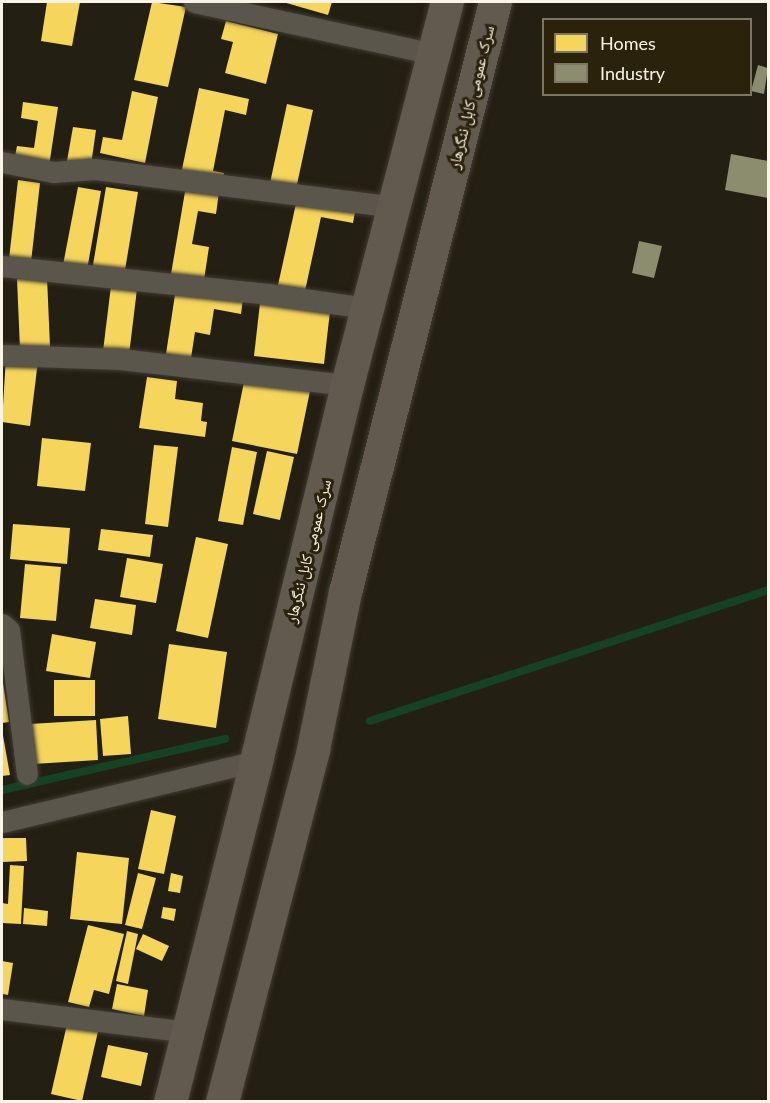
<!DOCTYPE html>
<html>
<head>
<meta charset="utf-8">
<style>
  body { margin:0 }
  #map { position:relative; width:770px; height:1103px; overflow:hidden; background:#241f13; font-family:Lato,"Noto Naskh Arabic",sans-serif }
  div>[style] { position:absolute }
  .homes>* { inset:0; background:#f6d55c }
  .industry>* { inset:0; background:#8c8c6e }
  .stream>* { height:8px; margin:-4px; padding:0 4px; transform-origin:4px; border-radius:4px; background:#154223 }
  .roads { filter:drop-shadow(0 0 2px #413c33) drop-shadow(0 0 2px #413c33) }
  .minor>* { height:21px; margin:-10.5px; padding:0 10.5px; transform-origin:10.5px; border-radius:10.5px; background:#5a564c }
  .trunk>* { height:33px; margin:-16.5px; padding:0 16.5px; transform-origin:16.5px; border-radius:16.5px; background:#62594f }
  span { translate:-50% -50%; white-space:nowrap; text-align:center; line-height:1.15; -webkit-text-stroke:6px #2b220c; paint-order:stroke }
  .street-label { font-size:16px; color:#faf4e7 }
  .frame { position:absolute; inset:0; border:3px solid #faf4e7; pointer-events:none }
  .legend { position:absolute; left:542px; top:18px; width:210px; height:78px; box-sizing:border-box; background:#2b220c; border:2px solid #7e7664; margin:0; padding:8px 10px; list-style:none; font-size:18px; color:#faf4e7 }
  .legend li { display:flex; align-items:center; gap:12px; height:30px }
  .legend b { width:30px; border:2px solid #7e7664 }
</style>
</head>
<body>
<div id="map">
  <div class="homes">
    <div style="clip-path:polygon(47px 2px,80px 2px,72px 46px,41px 41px)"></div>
    <div style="clip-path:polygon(152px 2px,186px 7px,168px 87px,134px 80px)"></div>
    <div style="clip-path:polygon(283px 2px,332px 2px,328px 15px)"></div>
    <div style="clip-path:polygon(226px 21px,278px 34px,266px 84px,225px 73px,233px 42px,221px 39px)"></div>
    <div style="clip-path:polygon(199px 88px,249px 99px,246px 115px,225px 110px,213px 171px,224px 173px,222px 182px,181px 174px)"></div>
    <div style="clip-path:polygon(132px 91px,158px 97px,145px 163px,100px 153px,103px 137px,122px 140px)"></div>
    <div style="clip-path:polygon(23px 102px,58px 107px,49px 166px,14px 161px,17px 146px,34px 148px,38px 121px,21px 118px)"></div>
    <div style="clip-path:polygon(287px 104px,313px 110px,296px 189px,270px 183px)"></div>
    <div style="clip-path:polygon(73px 127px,96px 130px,91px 165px,67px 161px)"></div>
    <div style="clip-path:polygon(18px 180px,40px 183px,31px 262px,9px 259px)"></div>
    <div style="clip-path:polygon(186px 186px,219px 192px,216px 214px,198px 211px,192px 244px,209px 247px,204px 280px,171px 274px)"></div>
    <div style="clip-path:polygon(78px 187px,101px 191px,87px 270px,63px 265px)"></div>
    <div style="clip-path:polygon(106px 187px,138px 192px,124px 276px,92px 271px)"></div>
    <div style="clip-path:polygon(297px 199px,355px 212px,353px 223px,321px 217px,305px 291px,278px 285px)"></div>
    <div style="clip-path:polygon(47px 277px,50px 347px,20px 349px,17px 279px)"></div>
    <div style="clip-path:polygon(111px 286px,137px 289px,129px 355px,103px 351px)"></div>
    <div style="clip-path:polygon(176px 288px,243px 299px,241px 314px,214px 309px,210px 335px,195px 332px,191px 358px,166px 354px)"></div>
    <div style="clip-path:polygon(260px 303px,330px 311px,324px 364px,254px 356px)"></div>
    <div style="clip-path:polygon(6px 357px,38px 361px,30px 426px,2px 422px)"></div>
    <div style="clip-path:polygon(147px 377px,177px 381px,175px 399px,203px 403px,201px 421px,207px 422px,205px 437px,139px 428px)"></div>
    <div style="clip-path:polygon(245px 377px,310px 391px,297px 454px,232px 441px)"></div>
    <div style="clip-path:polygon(42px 438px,91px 443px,85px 491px,37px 486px)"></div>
    <div style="clip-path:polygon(154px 445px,178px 447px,168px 527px,145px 524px)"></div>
    <div style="clip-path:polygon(232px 447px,257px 452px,243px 525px,218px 521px)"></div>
    <div style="clip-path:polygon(267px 451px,294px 457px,280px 520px,253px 514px)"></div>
    <div style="clip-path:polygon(13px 524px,70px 528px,67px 564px,10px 559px)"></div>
    <div style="clip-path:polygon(101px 529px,153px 535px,150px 557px,98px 550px)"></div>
    <div style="clip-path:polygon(196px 537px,228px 544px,208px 638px,176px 631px)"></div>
    <div style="clip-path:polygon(127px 558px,163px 564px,156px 603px,120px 597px)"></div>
    <div style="clip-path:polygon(25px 564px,61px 567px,56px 621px,20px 618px)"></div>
    <div style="clip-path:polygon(95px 599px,136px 605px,132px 635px,90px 628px)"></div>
    <div style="clip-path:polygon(52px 634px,96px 642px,90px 678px,46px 671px)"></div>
    <div style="clip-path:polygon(169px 644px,227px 652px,216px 728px,158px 719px)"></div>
    <div style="clip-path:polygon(2px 676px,9px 722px,2px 723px)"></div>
    <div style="clip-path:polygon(54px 680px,95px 680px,95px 716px,54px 716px)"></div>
    <div style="clip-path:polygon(128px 716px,131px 754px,103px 756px,100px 719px)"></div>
    <div style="clip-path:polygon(96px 720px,98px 760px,33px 764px,30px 724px)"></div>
    <div style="clip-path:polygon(2px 730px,10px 775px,2px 776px)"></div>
    <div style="clip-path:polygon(151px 810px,176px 816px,164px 874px,138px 869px)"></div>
    <div style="clip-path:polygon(2px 838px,26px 838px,27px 861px,2px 862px)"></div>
    <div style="clip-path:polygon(77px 852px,129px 858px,122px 924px,70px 919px)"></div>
    <div style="clip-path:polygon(10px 865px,24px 866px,21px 924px,2px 923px,2px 903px,8px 904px)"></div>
    <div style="clip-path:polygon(138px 873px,156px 878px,142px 929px,125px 925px)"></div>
    <div style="clip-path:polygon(171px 873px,183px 876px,180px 893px,168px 891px)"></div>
    <div style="clip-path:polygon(163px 907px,176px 909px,174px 921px,161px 918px)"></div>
    <div style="clip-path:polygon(24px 908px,48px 911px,47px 926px,23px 924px)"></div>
    <div style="clip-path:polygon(88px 925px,124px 934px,109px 994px,94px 990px,89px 1007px,68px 1002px)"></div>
    <div style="clip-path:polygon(127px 931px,138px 934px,128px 984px,116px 981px)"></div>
    <div style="clip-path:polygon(143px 934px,169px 946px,162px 961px,136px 949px)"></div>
    <div style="clip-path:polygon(2px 961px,13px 963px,8px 995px,2px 994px)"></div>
    <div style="clip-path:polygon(117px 984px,148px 990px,144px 1016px,112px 1009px)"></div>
    <div style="clip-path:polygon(68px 1020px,99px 1027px,82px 1101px,51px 1094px)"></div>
    <div style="clip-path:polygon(108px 1045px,148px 1053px,141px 1086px,101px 1077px)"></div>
  </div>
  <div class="industry">
    <div style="clip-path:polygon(758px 65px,768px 68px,764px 94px,751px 91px)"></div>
    <div style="clip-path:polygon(731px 154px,768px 161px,768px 198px,725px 190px)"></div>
    <div style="clip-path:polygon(639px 241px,662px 246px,654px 278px,632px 273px)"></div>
  </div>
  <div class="stream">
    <div style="left:370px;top:721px;width:419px;rotate:-18.2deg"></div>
    <div style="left:2px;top:790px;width:229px;rotate:-12.9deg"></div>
  </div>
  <div class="roads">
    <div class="minor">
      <div style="left:194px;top:2px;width:246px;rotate:12.2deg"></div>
      <div style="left:2px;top:162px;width:52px;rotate:11.1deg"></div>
      <div style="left:53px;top:172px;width:42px;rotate:-4.1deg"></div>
      <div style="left:95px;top:169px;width:301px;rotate:7.2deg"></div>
      <div style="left:2px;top:266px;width:267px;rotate:6deg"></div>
      <div style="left:268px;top:294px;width:101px;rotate:8deg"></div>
      <div style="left:2px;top:355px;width:118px;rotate:1.9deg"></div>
      <div style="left:120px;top:359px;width:228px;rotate:6.5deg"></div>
      <div style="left:2px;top:624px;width:9px;rotate:41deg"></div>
      <div style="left:9px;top:630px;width:145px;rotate:82.9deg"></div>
      <div style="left:2px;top:822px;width:261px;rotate:-13.5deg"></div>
      <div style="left:2px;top:1009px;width:187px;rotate:7deg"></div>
    </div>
    <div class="trunk">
      <div style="left:170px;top:1102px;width:352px;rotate:-75.8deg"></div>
      <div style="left:256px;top:761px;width:387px;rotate:-76.4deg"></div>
      <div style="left:347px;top:385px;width:396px;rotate:-75.4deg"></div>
      <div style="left:222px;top:1102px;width:365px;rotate:-75.5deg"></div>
      <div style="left:313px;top:749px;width:160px;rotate:-78.5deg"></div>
      <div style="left:345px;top:592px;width:609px;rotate:-75.74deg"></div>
    </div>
  </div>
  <div class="street-label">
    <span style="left:471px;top:97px;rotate:-76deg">سرک عمومی کابل ننگرهار</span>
    <span style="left:308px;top:551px;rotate:-76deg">سرک عمومی کابل ننگرهار</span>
  </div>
  <div class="frame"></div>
  <ul class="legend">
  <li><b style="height:16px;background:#f6d55c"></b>Homes</li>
  <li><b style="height:16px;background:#8c8c6e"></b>Industry</li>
  </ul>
</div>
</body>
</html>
